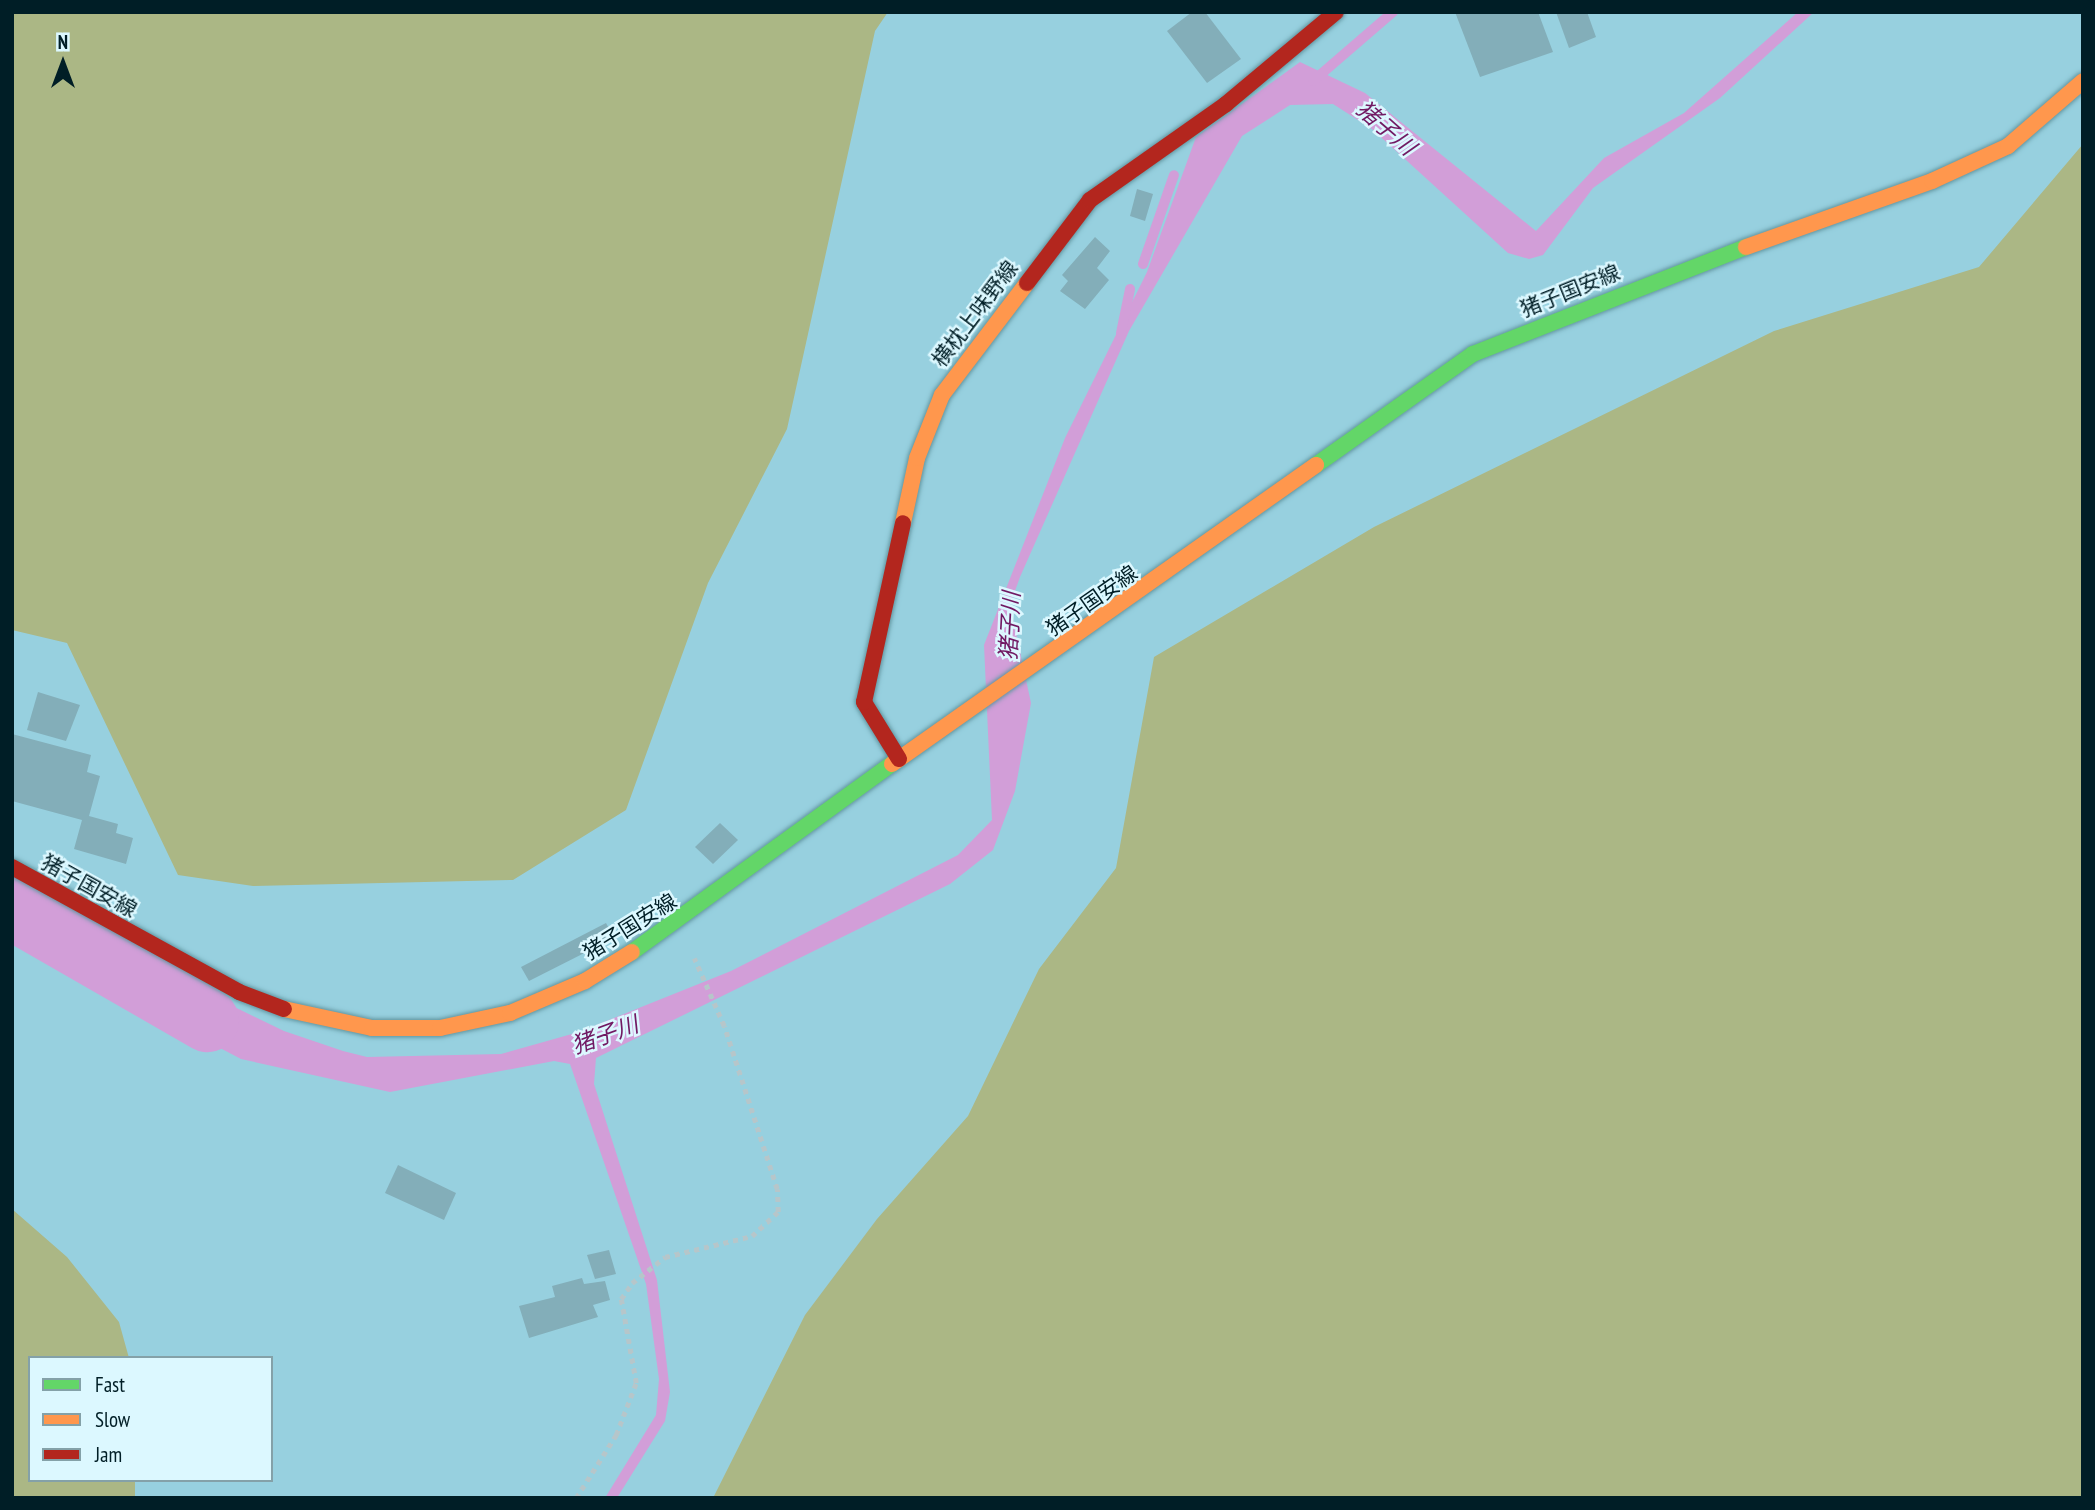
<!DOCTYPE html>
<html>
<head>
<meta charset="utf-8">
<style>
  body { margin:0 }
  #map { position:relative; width:2095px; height:1510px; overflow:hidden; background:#97d0df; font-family:"PT Sans Narrow","Noto Sans JP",sans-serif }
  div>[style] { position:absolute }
  .green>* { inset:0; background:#abb785 }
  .water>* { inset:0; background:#d29ed8 }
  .stream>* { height:10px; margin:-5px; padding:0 5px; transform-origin:5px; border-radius:5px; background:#d29ed8 }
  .river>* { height:63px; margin:-31.5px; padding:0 31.5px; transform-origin:31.5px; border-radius:31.5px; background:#d29ed8 }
  .building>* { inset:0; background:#83aeb9 }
  .path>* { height:4.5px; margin-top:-2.25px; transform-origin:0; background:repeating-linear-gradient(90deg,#b6c6ca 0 5px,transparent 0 10px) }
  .roads { filter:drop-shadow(0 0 2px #6296a1) drop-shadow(0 0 2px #6296a1) }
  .fast>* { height:16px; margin:-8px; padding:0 8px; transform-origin:8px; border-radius:8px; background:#63d668 }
  .slow>* { height:16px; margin:-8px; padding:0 8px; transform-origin:8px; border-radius:8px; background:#ff974d }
  .jam>* { height:16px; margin:-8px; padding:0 8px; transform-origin:8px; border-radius:8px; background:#b3261e }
  span { translate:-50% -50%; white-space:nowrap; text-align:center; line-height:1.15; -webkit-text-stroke:5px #dcf8ff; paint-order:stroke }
  .street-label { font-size:21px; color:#001e26 }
  .water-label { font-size:23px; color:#711963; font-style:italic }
  .frame { position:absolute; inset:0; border:14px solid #001e26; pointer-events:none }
  .legend { position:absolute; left:28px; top:1356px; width:245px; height:126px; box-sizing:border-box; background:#dcf8ff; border:2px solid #84a1a8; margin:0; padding:9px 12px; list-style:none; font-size:21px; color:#001e26 }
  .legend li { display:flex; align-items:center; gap:14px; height:35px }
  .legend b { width:35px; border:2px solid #84a1a8 }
  .north { position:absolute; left:28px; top:28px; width:70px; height:70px; -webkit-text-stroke:5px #dcf8ff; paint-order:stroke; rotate:0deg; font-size:19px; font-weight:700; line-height:28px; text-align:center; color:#001e26 }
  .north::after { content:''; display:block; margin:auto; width:24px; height:32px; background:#001e26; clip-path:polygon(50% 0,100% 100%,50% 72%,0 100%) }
</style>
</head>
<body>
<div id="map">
  <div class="green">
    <div style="clip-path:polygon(12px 12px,888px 12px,875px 31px,787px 429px,708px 583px,626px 810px,513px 880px,253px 886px,178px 875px,67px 643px,12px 630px)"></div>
    <div style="clip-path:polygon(2083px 144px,2083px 1498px,713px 1498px,805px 1315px,877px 1219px,968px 1116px,1039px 969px,1116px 868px,1154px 657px,1374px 527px,1774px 331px,1979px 267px)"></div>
    <div style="clip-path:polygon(12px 1209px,67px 1257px,119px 1322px,129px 1358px,30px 1358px,30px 1480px,135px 1480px,135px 1498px,12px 1498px)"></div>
  </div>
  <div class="water">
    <div style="clip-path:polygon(1798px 12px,1814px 12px,1720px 98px,1593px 188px,1543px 255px,1529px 259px,1508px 253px,1372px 129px,1333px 104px,1290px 105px,1242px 136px,1129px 331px,1020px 577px,1010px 605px,1031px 703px,1015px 791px,993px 850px,950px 884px,596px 1058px,594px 1084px,657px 1280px,670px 1392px,665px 1421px,617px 1498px,605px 1498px,656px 1415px,659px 1379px,646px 1284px,570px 1064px,554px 1061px,390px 1092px,241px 1059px,121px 996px,142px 962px,284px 1031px,343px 1051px,367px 1057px,501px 1054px,579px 1032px,731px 971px,958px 855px,992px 820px,984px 645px,1065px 438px,1147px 272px,1196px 137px,1300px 62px,1365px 93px,1536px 231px,1604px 158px,1684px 113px)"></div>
  </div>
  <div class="stream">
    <div style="left:1313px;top:81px;width:106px;rotate:-40.8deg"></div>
    <div style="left:1143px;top:264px;width:94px;rotate:-70.8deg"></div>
    <div style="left:1121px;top:333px;width:45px;rotate:-78.4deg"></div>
  </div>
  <div class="river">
    <div style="left:12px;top:908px;width:225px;rotate:29.9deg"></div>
  </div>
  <div class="building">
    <div style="clip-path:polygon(1192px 12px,1205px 12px,1241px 59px,1207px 83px,1167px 31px)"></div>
    <div style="clip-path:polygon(1455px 12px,1538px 12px,1553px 52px,1480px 77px)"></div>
    <div style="clip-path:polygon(1556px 12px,1587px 12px,1596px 37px,1569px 48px)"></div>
    <div style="clip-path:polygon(1137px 189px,1153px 194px,1145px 221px,1130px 216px)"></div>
    <div style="clip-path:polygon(1095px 237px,1110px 251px,1097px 268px,1109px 280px,1085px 309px,1060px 291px,1068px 281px,1062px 275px)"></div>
    <div style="clip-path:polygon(38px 692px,80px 705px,66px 741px,27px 730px)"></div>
    <div style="clip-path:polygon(12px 734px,91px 755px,87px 772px,100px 776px,89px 816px,118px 824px,116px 833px,133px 838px,126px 864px,74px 849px,82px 820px,12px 801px)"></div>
    <div style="clip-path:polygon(720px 823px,738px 840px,713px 864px,695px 847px)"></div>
    <div style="clip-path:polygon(606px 923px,614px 938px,529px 981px,521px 967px)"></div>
    <div style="clip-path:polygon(398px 1165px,456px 1193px,444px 1220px,385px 1193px)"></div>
    <div style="clip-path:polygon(609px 1250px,616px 1274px,595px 1279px,587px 1255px)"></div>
    <div style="clip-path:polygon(582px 1278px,584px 1284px,605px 1281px,610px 1300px,593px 1305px,598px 1317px,529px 1338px,519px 1306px,555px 1297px,552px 1286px)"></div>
  </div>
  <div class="path">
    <div style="left:576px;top:1498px;width:75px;rotate:-57.6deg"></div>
    <div style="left:616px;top:1435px;width:56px;rotate:-69deg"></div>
    <div style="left:636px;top:1383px;width:85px;rotate:-100.1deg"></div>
    <div style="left:621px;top:1299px;width:19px;rotate:-55deg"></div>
    <div style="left:632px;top:1283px;width:42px;rotate:-38.2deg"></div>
    <div style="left:665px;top:1257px;width:89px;rotate:-13.6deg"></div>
    <div style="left:752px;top:1236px;width:35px;rotate:-43deg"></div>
    <div style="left:778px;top:1212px;width:23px;rotate:-92deg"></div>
    <div style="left:777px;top:1189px;width:171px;rotate:-108deg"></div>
    <div style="left:724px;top:1026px;width:74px;rotate:-113.8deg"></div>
  </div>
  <div class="roads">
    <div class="fast">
      <div style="left:1316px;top:465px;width:192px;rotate:-35.3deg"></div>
      <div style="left:1473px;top:354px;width:293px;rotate:-21.4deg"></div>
      <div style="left:632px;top:952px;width:321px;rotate:-35.9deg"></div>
    </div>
    <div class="slow">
      <div style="left:1746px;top:247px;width:197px;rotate:-19.5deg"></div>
      <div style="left:1932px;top:181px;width:84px;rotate:-24.7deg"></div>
      <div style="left:2008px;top:146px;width:99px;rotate:-40.9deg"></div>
      <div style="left:903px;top:523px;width:66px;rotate:-77.8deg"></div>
      <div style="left:917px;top:458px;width:68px;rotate:-68.4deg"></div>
      <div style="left:942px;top:395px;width:141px;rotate:-52.8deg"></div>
      <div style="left:892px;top:764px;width:519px;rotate:-35.19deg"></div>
      <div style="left:284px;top:1009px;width:90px;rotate:12.2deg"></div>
      <div style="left:372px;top:1028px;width:68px"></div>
      <div style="left:440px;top:1028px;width:72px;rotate:-12.1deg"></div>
      <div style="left:510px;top:1013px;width:82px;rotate:-23.1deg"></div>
      <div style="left:585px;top:981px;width:55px;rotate:-31.7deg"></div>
    </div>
    <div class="jam">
      <div style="left:1027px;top:283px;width:104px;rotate:-52.8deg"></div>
      <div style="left:1090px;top:200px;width:166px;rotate:-35.2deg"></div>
      <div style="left:1226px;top:104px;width:143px;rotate:-39.9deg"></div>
      <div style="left:899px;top:759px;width:67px;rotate:-121.6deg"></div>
      <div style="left:864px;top:702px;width:183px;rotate:-77.7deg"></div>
      <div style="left:12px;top:867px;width:259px;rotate:28.8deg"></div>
      <div style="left:239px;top:992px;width:48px;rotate:20.7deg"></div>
    </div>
  </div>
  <div class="street-label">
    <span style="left:1570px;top:291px;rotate:-22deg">猪子国安線</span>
    <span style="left:975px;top:314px;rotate:-53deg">横枕上味野線</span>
    <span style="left:1092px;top:601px;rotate:-35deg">猪子国安線</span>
    <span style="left:89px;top:886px;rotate:29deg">猪子国安線</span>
    <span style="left:630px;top:927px;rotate:-32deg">猪子国安線</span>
  </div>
  <div class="water-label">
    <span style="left:1386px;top:128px;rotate:41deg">猪子川</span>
    <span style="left:1010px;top:626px;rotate:-87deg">猪子川</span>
    <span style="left:605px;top:1035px;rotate:-20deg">猪子川</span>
  </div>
  <div class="frame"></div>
  <ul class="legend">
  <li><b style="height:9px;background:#63d668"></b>Fast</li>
  <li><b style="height:9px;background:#ff974d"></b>Slow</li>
  <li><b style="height:9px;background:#b3261e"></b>Jam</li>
  </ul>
  <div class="north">N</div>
</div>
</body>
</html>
